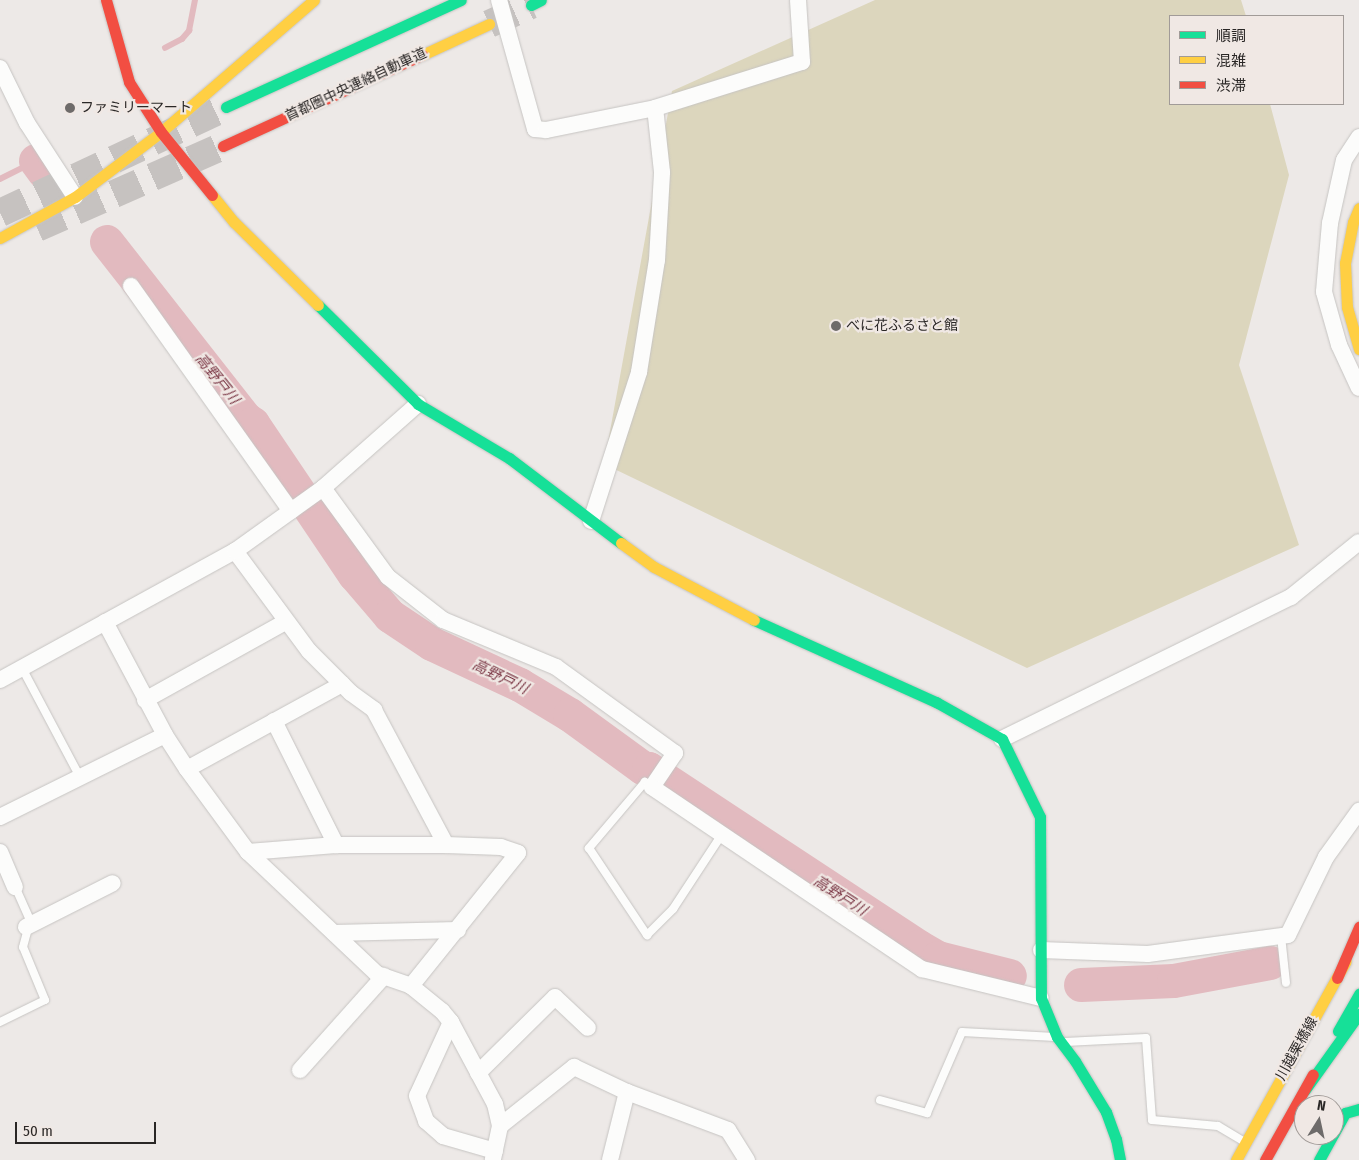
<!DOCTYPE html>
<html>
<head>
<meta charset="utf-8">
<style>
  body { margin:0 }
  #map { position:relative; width:1359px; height:1160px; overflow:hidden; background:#ede9e7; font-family:"Fira Sans Condensed","Noto Sans JP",sans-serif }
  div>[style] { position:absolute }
  .green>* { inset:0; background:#dcd6bd }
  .stream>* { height:5.5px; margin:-2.75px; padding:0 2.75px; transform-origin:2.75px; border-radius:2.75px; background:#e2babf }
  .river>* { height:34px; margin:-17px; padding:0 17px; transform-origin:17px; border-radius:17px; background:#e2babf }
  .highway-tunnel>* { height:28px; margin-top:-14px; transform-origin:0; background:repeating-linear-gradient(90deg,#c6c2c0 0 28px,transparent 0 42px) }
  .roads { filter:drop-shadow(0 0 1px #c6c4c2) drop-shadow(0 0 1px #c6c4c2) }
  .lane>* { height:8px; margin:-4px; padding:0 4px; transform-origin:4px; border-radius:4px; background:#fcfcfb }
  .street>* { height:16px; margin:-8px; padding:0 8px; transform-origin:8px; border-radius:8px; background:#fcfcfb }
  .fast>* { height:11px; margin:-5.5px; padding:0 5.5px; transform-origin:5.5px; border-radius:5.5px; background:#16e098 }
  .slow>* { height:11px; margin:-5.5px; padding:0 5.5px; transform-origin:5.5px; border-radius:5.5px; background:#ffcf43 }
  .jam>* { height:11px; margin:-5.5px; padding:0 5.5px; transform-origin:5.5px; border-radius:5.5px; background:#f24e42 }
  .dots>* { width:14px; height:14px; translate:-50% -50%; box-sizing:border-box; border:2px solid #f0e8e4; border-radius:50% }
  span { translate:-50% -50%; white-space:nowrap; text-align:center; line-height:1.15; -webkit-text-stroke:4.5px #f0e8e4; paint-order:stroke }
  .street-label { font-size:14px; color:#2a2726 }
  .poi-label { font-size:14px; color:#2a2726 }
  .left { translate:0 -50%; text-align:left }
  .water-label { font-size:15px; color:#7a3644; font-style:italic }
  .legend { position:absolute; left:1169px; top:15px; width:175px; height:90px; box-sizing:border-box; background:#f0e8e4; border:1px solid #a19b98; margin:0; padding:6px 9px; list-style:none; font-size:15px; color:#2a2726 }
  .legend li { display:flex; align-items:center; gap:10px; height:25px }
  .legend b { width:25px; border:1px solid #a19b98 }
  .north { position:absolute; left:1294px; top:1095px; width:50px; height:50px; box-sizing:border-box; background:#f0e8e4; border:1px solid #a19b98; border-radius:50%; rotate:10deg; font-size:14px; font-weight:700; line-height:20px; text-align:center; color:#2a2726 }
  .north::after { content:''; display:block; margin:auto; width:18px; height:22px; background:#6e6b6a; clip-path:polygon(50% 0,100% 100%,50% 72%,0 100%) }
  .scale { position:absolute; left:15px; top:1122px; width:141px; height:22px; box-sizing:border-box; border:2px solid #2a2726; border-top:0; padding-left:6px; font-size:15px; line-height:18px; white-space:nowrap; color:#2a2726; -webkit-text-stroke:4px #f0e8e4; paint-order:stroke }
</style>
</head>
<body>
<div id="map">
  <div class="green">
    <div style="clip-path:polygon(875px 0,1241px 0,1246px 16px,1170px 16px,1170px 104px,1270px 104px,1289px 175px,1239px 365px,1299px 545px,1027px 668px,604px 464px,672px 91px)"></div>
  </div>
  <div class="stream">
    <div style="left:165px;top:48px;width:19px;rotate:-28deg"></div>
    <div style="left:182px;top:39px;width:11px;rotate:-49deg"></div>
    <div style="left:189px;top:31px;width:32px;rotate:-79deg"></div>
    <div style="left:0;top:179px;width:40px;rotate:-26.6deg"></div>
  </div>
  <div class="river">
    <div style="left:36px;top:161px;width:14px;rotate:54deg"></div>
    <div style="left:107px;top:242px;width:225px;rotate:51.9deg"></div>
    <div style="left:246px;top:419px;width:9px;rotate:36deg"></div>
    <div style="left:253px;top:424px;width:182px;rotate:56deg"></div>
    <div style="left:355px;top:575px;width:54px;rotate:49.5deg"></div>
    <div style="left:390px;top:616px;width:50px;rotate:33.7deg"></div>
    <div style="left:432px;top:644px;width:97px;rotate:25deg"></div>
    <div style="left:520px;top:685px;width:58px;rotate:31deg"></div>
    <div style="left:570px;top:715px;width:90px;rotate:36deg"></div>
    <div style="left:643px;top:768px;width:6px;rotate:9deg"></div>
    <div style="left:649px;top:769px;width:323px;rotate:33.4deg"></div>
    <div style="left:919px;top:947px;width:22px;rotate:30deg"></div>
    <div style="left:938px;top:958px;width:74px;rotate:14deg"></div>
    <div style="left:1081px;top:985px;width:93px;rotate:-2.5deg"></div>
    <div style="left:1174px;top:981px;width:98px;rotate:-10.6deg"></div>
  </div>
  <div class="highway-tunnel">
    <div style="left:489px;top:24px;width:46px;rotate:-24.3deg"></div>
    <div style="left:0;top:213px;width:250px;rotate:-25.1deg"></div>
    <div style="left:37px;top:228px;width:203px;rotate:-23.8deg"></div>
  </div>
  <div class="roads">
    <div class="lane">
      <div style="left:22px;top:668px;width:123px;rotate:62deg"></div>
      <div style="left:652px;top:787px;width:9px;rotate:-144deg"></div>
      <div style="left:645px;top:782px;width:87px;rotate:130.3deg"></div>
      <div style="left:589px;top:848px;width:105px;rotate:56.3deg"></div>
      <div style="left:647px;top:935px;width:37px;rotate:-45deg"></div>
      <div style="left:673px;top:909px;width:90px;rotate:-56.8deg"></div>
      <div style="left:1281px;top:936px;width:47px;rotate:83.9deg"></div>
      <div style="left:0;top:1022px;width:50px;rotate:-26.1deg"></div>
      <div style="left:45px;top:1000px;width:57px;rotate:-112.5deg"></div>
      <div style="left:23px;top:947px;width:28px;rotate:-75deg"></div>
      <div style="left:30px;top:920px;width:36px;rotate:-114deg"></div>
      <div style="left:1065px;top:1042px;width:81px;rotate:-2.8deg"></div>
      <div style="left:1146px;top:1038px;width:82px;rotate:85.8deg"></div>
      <div style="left:1152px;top:1120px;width:66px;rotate:5.2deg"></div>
      <div style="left:1218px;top:1126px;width:29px;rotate:31deg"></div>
      <div style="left:880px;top:1100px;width:49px;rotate:15.5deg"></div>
      <div style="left:927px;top:1113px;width:88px;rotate:-66.6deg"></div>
      <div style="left:962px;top:1032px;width:93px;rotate:3.1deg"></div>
    </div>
    <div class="street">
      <div style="left:499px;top:0;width:134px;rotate:74.4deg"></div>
      <div style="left:535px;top:129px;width:11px;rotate:5deg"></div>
      <div style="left:546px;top:130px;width:111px;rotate:-11.4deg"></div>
      <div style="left:0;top:68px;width:61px;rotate:63.9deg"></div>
      <div style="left:27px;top:123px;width:88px;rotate:57deg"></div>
      <div style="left:1359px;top:137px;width:27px;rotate:123deg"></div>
      <div style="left:1344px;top:160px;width:65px;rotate:102.5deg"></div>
      <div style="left:1330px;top:223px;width:69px;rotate:95deg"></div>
      <div style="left:1324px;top:292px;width:55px;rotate:74.2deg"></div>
      <div style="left:1339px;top:345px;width:47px;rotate:65.1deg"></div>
      <div style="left:131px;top:286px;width:276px;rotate:54.6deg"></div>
      <div style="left:323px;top:488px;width:110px;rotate:53.9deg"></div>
      <div style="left:388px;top:577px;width:70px;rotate:38deg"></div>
      <div style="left:443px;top:620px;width:122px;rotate:22.6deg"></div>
      <div style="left:556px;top:667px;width:147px;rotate:35.9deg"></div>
      <div style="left:675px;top:753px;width:41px;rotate:124.1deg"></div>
      <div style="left:652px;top:787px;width:326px;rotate:34deg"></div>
      <div style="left:922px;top:969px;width:122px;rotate:13.7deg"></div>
      <div style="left:591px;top:521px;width:157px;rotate:-72.1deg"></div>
      <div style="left:639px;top:372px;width:113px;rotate:-80.9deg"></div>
      <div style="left:657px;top:260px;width:88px;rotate:-86.7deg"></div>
      <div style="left:662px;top:172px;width:64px;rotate:-96.2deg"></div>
      <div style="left:655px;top:108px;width:154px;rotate:-17.4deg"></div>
      <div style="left:802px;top:62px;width:62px;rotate:-93.7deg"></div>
      <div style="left:235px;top:551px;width:124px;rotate:53.5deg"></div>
      <div style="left:309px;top:651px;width:59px;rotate:45deg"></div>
      <div style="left:351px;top:693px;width:29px;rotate:36deg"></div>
      <div style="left:374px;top:710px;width:153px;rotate:61.9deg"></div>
      <div style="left:105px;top:622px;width:128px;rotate:62deg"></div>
      <div style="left:165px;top:735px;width:40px;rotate:57.1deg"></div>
      <div style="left:187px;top:769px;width:103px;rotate:53.7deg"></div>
      <div style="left:248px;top:852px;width:178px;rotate:43.4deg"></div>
      <div style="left:377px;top:974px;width:36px;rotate:19deg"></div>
      <div style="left:411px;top:986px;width:40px;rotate:39deg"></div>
      <div style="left:442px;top:1011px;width:14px;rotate:51deg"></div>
      <div style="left:451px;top:1022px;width:93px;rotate:61.8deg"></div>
      <div style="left:495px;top:1104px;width:23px;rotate:77deg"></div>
      <div style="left:500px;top:1126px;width:35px;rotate:102deg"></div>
      <div style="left:0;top:680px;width:268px;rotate:-28.8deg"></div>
      <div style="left:235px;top:551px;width:108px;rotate:-35.6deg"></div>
      <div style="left:323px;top:488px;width:127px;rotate:-41.5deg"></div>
      <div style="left:145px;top:700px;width:160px;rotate:-29.1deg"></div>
      <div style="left:274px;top:721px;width:139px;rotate:63.4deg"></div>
      <div style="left:1002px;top:739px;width:322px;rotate:-26.2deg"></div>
      <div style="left:1291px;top:597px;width:87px;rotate:-39deg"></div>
      <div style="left:187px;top:769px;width:177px;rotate:-28.7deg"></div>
      <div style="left:0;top:817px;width:184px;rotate:-26.4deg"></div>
      <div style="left:0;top:852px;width:38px;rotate:67deg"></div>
      <div style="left:248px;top:852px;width:88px;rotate:-4.5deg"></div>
      <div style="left:336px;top:845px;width:110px"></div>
      <div style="left:446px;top:845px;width:55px;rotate:2.1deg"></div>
      <div style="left:501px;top:847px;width:18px;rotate:19deg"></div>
      <div style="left:518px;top:853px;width:171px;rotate:128.8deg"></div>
      <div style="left:26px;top:927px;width:97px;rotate:-26.8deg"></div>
      <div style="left:334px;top:933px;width:124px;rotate:-1.4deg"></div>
      <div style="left:1041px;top:950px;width:107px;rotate:2.1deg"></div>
      <div style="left:1148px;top:954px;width:141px;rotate:-7.7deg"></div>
      <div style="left:1288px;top:935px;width:87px;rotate:-64deg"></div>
      <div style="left:1326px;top:857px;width:57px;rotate:-54.3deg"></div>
      <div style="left:451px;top:1022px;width:81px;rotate:114.7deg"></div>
      <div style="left:417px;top:1096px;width:27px;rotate:70deg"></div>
      <div style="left:426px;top:1121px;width:23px;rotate:41deg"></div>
      <div style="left:443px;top:1136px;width:54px;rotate:16.1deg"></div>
      <div style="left:300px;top:1070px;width:126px;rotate:-48.2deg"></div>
      <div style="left:478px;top:1073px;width:108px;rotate:-44.6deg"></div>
      <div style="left:555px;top:997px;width:45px;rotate:43.2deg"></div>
      <div style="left:500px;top:1126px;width:95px;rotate:-38.6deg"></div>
      <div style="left:574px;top:1067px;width:59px;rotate:25.3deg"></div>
      <div style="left:627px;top:1092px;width:108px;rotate:20.6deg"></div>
      <div style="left:728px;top:1130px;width:36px;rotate:58deg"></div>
      <div style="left:610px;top:1160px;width:70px;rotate:-76deg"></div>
    </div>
    <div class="fast">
      <div style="left:531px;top:5px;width:11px;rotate:-27deg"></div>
      <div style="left:226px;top:107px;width:258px;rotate:-24.5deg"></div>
      <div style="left:318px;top:305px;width:141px;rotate:44.7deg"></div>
      <div style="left:418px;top:404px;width:106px;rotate:30.7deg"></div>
      <div style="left:509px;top:458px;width:141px;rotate:37.2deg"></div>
      <div style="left:754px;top:620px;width:200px;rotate:24.3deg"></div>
      <div style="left:936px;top:702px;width:76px;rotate:29.3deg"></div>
      <div style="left:1002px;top:739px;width:87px;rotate:64deg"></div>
      <div style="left:1040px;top:817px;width:181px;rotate:89.7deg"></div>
      <div style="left:1041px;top:998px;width:42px;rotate:67.7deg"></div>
      <div style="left:1057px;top:1037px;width:30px;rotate:53deg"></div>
      <div style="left:1075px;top:1061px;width:60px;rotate:58.7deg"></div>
      <div style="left:1106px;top:1112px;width:29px;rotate:70deg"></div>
      <div style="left:1116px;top:1139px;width:21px;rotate:79deg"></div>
      <div style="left:1338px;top:1031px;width:43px;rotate:-60.4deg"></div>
      <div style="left:1304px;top:1091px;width:95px;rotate:-54.5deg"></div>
      <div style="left:1334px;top:1133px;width:23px;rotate:-61deg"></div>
      <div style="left:1345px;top:1113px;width:15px;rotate:-16deg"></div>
      <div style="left:1319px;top:1160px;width:29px;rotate:-61deg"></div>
    </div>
    <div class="slow">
      <div style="left:422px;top:55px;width:74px;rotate:-24.8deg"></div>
      <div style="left:212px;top:195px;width:35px;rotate:51deg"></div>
      <div style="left:234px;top:222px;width:118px;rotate:44.7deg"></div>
      <div style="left:1359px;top:208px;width:15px;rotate:113deg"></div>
      <div style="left:1353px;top:222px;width:42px;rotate:101deg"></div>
      <div style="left:1345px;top:263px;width:44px;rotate:87.4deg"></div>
      <div style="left:1347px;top:307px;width:44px;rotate:74.1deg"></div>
      <div style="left:0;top:238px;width:85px;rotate:-28.7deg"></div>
      <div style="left:75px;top:197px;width:108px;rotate:-37.1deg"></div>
      <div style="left:161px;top:132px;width:202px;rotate:-40.8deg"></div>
      <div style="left:621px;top:543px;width:41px;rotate:36deg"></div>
      <div style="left:654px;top:567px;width:113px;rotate:27.9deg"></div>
      <div style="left:1236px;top:1160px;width:227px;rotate:-61.1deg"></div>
    </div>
    <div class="jam">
      <div style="left:106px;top:0;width:85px;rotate:74.3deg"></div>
      <div style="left:129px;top:82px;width:59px;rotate:57.4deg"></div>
      <div style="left:161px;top:132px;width:81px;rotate:51deg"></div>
      <div style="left:223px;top:146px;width:219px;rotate:-24.6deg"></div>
      <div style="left:1337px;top:978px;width:56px;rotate:-66.7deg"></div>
      <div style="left:1265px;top:1160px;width:98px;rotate:-60.8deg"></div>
    </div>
  </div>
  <div class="dots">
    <div style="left:70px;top:108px;background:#6e6b6a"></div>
    <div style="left:836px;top:326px;background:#6e6b6a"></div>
  </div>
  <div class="street-label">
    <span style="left:356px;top:85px;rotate:-25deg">首都圏中央連絡自動車道</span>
    <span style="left:1297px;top:1049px;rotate:-61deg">川越栗橋線</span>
  </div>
  <div class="poi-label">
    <span class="left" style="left:80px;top:108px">ファミリーマート</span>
    <span class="left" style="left:846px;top:326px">べに花ふるさと館</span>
  </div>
  <div class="water-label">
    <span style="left:217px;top:379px;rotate:51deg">高野戸川</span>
    <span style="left:500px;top:677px;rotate:26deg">高野戸川</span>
    <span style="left:840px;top:896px;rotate:33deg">高野戸川</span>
  </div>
  <ul class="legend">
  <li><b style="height:6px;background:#16e098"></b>順調</li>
  <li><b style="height:6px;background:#ffcf43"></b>混雑</li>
  <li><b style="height:6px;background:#f24e42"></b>渋滞</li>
  </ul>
  <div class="north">N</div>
  <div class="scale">50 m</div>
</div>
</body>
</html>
